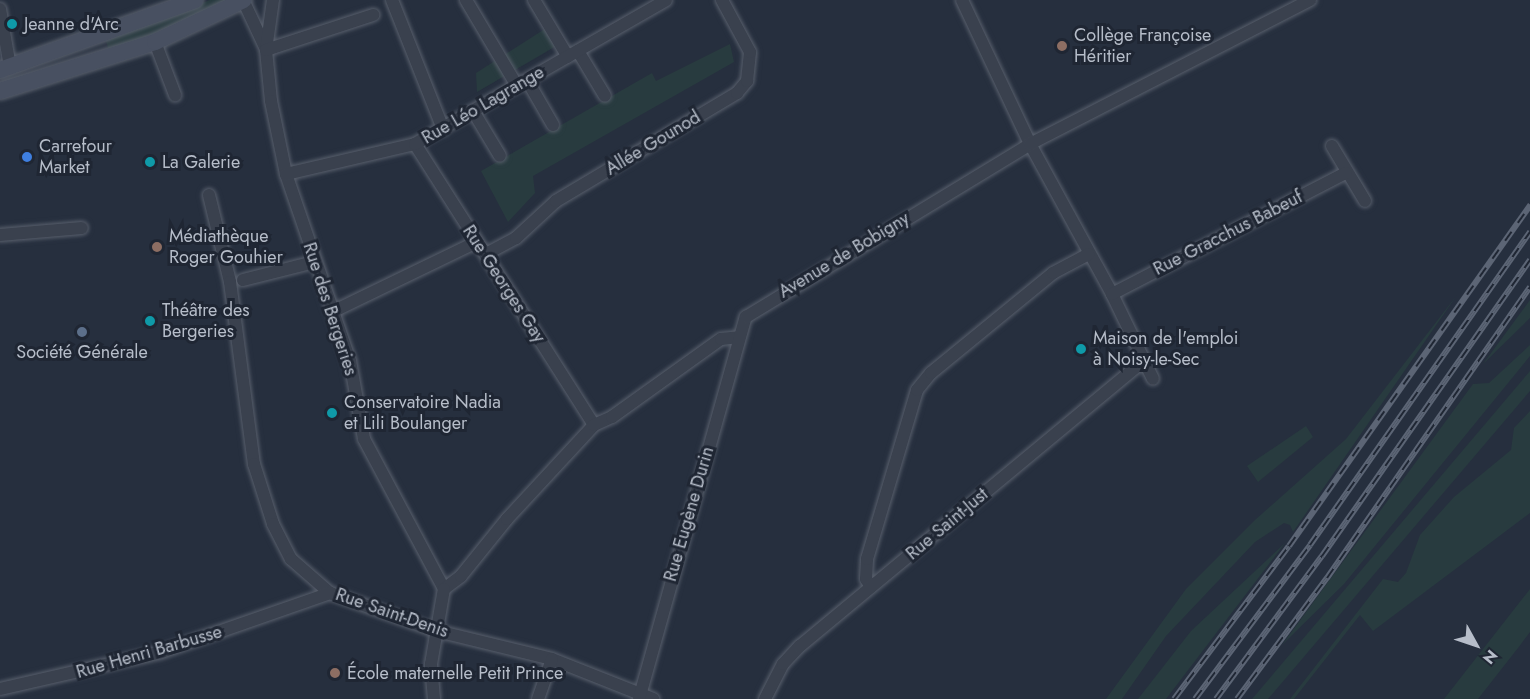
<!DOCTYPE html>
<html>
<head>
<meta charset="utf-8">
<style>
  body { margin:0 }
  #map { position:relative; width:1530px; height:699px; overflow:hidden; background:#262f3e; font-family:Jost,sans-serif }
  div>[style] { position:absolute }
  .green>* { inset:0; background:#283b3f }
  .roads { filter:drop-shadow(0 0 2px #585f6c) drop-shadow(0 0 2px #585f6c) }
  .minor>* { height:12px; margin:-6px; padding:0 6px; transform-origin:6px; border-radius:6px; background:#3a414e }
  .secondary>* { height:16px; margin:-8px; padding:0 8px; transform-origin:8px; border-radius:8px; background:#485061 }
  .rail>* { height:6px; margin-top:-3px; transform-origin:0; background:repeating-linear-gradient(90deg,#1f2633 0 11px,#5c6575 0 22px); box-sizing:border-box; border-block:2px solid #5c6575 }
  .dots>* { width:16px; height:16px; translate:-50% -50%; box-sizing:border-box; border:3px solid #1f2633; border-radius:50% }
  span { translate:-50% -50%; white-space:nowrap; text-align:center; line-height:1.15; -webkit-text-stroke:6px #1f2633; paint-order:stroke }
  .poi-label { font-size:18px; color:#b6bdc9 }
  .left { translate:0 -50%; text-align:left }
  .street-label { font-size:18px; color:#b6bdc9 }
  .north { position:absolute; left:1446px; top:615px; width:60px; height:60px; -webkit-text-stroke:4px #1f2633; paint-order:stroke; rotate:130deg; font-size:16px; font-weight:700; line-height:24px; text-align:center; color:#b6bdc9 }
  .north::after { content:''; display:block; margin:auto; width:21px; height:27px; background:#b6bdc9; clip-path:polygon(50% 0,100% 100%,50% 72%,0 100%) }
</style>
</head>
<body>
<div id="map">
  <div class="green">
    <div style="clip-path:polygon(210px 0,234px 0,109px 52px,106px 40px)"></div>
    <div style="clip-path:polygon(551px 25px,563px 42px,477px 92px,476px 73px)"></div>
    <div style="clip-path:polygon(730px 44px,734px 62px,533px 176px,535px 193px,508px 222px,481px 171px,652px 73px,656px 81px)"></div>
    <div style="clip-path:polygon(1457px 295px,1293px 532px,1290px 525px,1284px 523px,1255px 542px,1166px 636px,1122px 699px,1106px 699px,1186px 589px,1255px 520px,1346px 439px)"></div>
    <div style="clip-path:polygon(1530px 300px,1530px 318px,1483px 364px)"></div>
    <div style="clip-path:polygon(1530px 345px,1530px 356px,1344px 584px,1282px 645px,1473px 384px,1489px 383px)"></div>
    <div style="clip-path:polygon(1530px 371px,1530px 391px,1268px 699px,1252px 699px)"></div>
    <div style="clip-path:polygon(1530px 411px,1530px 513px,1373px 631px,1360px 615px,1294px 699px,1290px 699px,1383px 579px,1398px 582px,1406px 573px,1420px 535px,1454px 497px,1511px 450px,1514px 428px)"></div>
    <div style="clip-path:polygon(1306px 426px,1313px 437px,1258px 482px,1247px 466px)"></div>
    <div style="clip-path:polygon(1285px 543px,1166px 699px,1138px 699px,1191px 631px)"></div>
    <div style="clip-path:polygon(1530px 589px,1530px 632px,1518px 648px,1478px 699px,1444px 699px)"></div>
  </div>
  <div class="roads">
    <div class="minor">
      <div style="left:243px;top:0;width:54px;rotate:64.9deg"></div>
      <div style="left:273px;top:0;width:50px;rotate:98deg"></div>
      <div style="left:266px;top:50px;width:51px;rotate:84.4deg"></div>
      <div style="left:271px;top:101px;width:75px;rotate:78.4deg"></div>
      <div style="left:286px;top:174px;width:198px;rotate:71.1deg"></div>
      <div style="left:350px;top:361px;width:79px;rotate:79.8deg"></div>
      <div style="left:364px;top:439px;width:170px;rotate:61.9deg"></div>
      <div style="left:392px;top:0;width:139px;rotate:68.4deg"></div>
      <div style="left:466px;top:0;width:100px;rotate:59.3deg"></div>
      <div style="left:534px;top:0;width:66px;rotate:59.2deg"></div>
      <div style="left:962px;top:0;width:159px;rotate:64.7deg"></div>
      <div style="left:1030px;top:144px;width:171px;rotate:61.3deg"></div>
      <div style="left:1112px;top:294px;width:94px;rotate:64.2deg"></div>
      <div style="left:0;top:9px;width:59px;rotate:80.2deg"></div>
      <div style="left:155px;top:42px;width:57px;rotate:69.3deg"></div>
      <div style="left:266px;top:50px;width:113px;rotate:-18.1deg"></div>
      <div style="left:578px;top:51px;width:52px;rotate:59deg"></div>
      <div style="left:527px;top:80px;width:52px;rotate:60deg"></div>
      <div style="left:473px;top:111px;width:52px;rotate:59deg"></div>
      <div style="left:415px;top:144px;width:333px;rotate:57.5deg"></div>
      <div style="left:1332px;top:146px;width:64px;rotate:59deg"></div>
      <div style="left:286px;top:174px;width:132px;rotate:-13.1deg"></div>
      <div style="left:415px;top:144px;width:289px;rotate:-29.8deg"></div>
      <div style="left:209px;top:195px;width:89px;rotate:76.4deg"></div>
      <div style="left:230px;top:282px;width:184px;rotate:82.5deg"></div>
      <div style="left:254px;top:464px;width:63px;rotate:72.4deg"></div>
      <div style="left:273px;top:524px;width:39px;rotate:63deg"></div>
      <div style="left:291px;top:559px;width:52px;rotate:41.1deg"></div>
      <div style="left:330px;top:593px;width:114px;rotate:19.6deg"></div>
      <div style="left:437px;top:631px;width:118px;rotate:13.7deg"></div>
      <div style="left:552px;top:659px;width:109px;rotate:21.6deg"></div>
      <div style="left:0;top:235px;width:82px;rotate:-4.9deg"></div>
      <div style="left:486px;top:254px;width:34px;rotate:-28deg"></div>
      <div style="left:516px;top:238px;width:54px;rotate:-42.8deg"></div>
      <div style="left:556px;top:201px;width:211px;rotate:-30.8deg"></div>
      <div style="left:737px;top:93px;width:16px;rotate:-50deg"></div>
      <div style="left:747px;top:81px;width:29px;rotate:-84deg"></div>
      <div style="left:750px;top:52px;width:59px;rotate:-118.3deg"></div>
      <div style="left:243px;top:280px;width:73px;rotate:-14.2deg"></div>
      <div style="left:1112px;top:294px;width:263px;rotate:-27.4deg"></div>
      <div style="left:334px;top:311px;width:159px;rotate:-25.8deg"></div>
      <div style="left:871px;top:587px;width:9px;rotate:-122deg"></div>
      <div style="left:866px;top:579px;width:20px;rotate:-87deg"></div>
      <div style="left:867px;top:559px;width:176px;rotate:-73.5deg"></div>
      <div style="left:917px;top:390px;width:22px;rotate:-51deg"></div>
      <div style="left:931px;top:373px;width:158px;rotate:-39.3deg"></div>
      <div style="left:1053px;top:273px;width:40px;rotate:-28deg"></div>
      <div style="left:444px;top:589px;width:21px;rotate:-37deg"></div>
      <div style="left:461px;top:576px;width:73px;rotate:-51.1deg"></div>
      <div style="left:507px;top:519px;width:128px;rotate:-47.2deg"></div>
      <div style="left:594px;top:425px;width:20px;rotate:-24deg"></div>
      <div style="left:612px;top:417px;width:134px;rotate:-35.6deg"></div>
      <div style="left:721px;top:339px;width:18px;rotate:-6deg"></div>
      <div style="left:0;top:689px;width:165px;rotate:-12.9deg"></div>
      <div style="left:161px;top:652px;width:179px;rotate:-19.2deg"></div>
      <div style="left:434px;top:699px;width:35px;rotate:-95deg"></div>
      <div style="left:431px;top:664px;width:76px;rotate:-80.2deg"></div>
      <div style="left:538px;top:699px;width:42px;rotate:-70.7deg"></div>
      <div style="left:639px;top:699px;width:397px;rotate:-74.4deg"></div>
      <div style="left:746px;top:317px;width:333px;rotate:-31.3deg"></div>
      <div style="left:1030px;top:144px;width:315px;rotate:-27.2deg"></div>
      <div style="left:765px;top:699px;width:39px;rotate:-63deg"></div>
      <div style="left:783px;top:664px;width:25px;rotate:-47deg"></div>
      <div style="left:800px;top:646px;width:446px;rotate:-39.7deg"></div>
    </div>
    <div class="secondary">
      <div style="left:0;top:70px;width:207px;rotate:-19.7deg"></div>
      <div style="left:0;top:91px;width:163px;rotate:-17.5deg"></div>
      <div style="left:155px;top:42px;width:98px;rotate:-25.3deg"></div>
    </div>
  </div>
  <div class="rail">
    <div style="left:1174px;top:699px;width:191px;rotate:-53.1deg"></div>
    <div style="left:1289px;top:546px;width:418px;rotate:-54.7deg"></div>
    <div style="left:1195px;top:699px;width:192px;rotate:-53.2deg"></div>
    <div style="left:1310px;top:545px;width:383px;rotate:-54.9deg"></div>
    <div style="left:1216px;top:699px;width:178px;rotate:-53.5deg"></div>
    <div style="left:1322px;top:556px;width:362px;rotate:-54.9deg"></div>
    <div style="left:1237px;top:699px;width:151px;rotate:-53.4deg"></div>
    <div style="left:1327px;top:578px;width:355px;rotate:-55.1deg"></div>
  </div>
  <div class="dots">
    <div style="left:12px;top:24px;background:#0f9aa8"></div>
    <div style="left:1062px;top:46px;background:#8d6e63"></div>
    <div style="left:27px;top:157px;background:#3f7fe0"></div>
    <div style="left:150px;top:162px;background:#0f9aa8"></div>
    <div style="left:157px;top:247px;background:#8d6e63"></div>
    <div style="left:150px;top:321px;background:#0f9aa8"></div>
    <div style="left:82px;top:332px;background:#5c6f8a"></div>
    <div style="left:1081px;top:349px;background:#0f9aa8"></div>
    <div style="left:332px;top:413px;background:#0f9aa8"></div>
    <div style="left:335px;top:673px;background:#8d6e63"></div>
  </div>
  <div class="poi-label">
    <span class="left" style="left:24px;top:24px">Jeanne d'Arc</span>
    <span class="left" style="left:1074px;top:46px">Collège Françoise<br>Héritier</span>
    <span class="left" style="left:39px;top:157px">Carrefour<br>Market</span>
    <span class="left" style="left:162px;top:162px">La Galerie</span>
    <span class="left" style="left:169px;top:247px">Médiathèque<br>Roger Gouhier</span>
    <span class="left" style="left:162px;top:321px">Théâtre des<br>Bergeries</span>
    <span class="left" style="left:1093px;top:349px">Maison de l'emploi<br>à Noisy-le-Sec</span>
    <span style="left:82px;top:352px">Société Générale</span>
    <span class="left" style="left:344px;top:413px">Conservatoire Nadia<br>et Lili Boulanger</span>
    <span class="left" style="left:347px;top:673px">École maternelle Petit Prince</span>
  </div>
  <div class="street-label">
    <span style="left:483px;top:105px;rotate:-30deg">Rue Léo Lagrange</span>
    <span style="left:653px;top:143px;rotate:-31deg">Allée Gounod</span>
    <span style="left:1228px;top:233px;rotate:-27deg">Rue Gracchus Babeuf</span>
    <span style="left:844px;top:255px;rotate:-31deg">Avenue de Bobigny</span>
    <span style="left:504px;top:284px;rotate:57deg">Rue Georges Gay</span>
    <span style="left:330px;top:309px;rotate:72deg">Rue des Bergeries</span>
    <span style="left:689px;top:514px;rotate:-74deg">Rue Eugène Durin</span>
    <span style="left:947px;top:524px;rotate:-40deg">Rue Saint-Just</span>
    <span style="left:392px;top:613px;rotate:19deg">Rue Saint-Denis</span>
    <span style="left:149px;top:652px;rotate:-16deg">Rue Henri Barbusse</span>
  </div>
  <div class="north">N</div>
</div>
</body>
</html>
